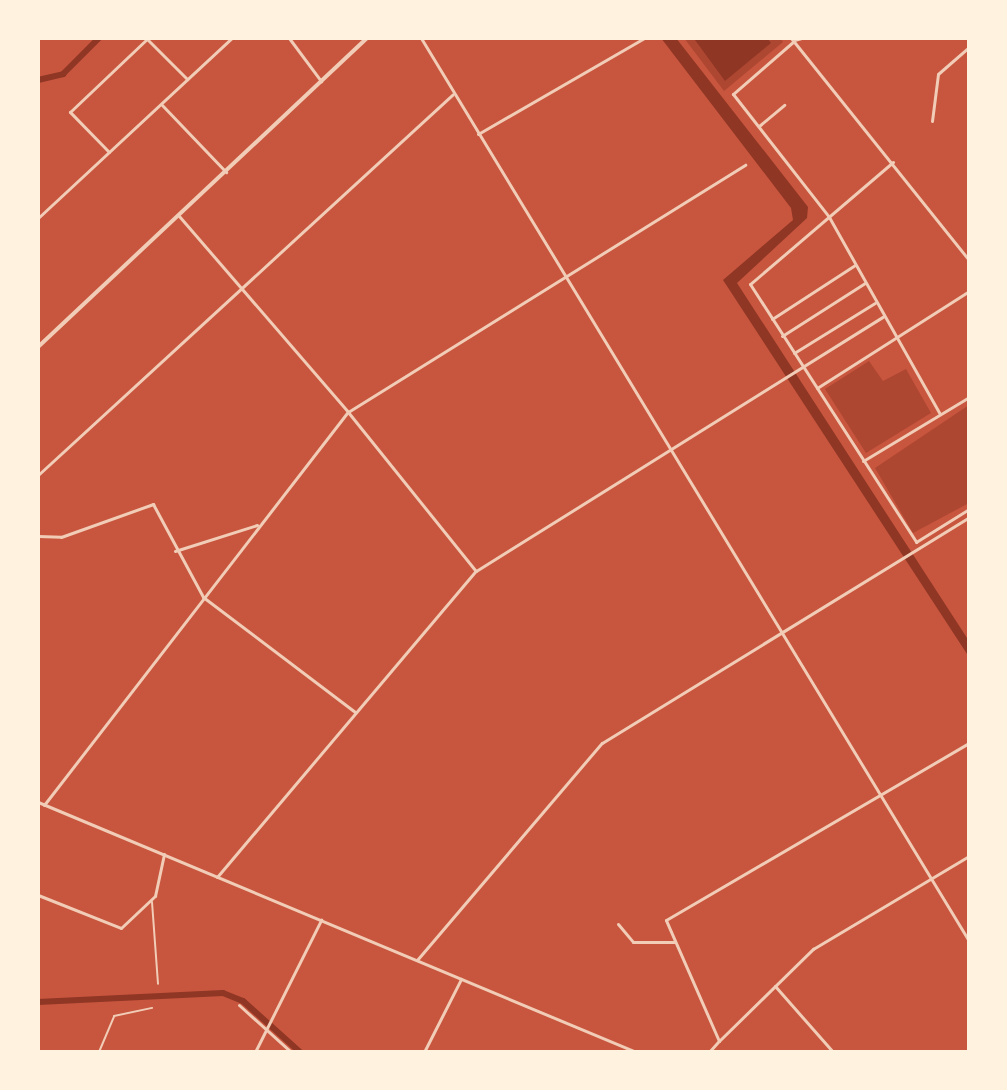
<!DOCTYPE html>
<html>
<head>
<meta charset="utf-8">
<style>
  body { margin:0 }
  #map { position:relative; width:1007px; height:1090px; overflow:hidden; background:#c8553d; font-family:"Exo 2",sans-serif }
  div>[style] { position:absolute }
  .green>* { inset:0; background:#ae4732 }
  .water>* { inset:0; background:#8f3625 }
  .canal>* { height:6px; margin:-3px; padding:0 3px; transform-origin:3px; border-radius:3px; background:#8f3625 }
  .service>* { height:2px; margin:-1px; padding:0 1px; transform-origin:1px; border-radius:1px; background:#f1ccb7 }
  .minor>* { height:3px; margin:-1.5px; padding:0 1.5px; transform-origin:1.5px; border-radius:1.5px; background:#f1ccb7 }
  .tertiary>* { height:4px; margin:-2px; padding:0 2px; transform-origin:2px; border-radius:2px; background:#f1ccb7 }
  span { translate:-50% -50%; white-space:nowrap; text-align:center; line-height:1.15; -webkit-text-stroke:8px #fff3e0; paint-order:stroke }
  .frame { position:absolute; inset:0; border:40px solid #fff3e0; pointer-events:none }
</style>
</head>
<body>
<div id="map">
  <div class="green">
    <div style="clip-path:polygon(684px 38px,780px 38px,783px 42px,724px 91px)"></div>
    <div style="clip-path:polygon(869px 361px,883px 381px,906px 369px,931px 413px,866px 453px,825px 389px)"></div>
    <div style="clip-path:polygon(969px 405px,969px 503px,913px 533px,875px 468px)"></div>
  </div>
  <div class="water">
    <div style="clip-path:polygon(661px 38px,676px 38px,808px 207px,807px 218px,737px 283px,969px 641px,969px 657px,723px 280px,793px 220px,791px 208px)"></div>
    <div style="clip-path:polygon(704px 38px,767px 38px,771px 43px,725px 81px,695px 40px)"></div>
  </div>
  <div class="canal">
    <div style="left:38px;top:80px;width:26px;rotate:-13deg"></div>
    <div style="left:63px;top:74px;width:51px;rotate:-45deg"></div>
    <div style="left:38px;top:1002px;width:185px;rotate:-2.8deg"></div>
    <div style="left:223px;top:993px;width:22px;rotate:22deg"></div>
    <div style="left:243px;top:1001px;width:76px;rotate:41.8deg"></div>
  </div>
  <div class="service">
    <div style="left:795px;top:41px;width:11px;rotate:-15deg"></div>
    <div style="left:152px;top:902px;width:82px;rotate:85.8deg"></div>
    <div style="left:99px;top:1052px;width:39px;rotate:-67deg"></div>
    <div style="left:114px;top:1016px;width:39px;rotate:-12deg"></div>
  </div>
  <div class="minor">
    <div style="left:289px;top:38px;width:54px;rotate:53.3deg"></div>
    <div style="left:421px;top:38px;width:1056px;rotate:58.75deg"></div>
    <div style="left:791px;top:38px;width:285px;rotate:51.3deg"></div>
    <div style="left:794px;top:41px;width:81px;rotate:139deg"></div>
    <div style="left:733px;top:94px;width:156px;rotate:52deg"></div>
    <div style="left:829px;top:217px;width:226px;rotate:60.6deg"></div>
    <div style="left:162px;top:105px;width:93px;rotate:46.3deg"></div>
    <div style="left:932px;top:121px;width:47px;rotate:-82.7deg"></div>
    <div style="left:938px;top:74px;width:41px;rotate:-41.1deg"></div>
    <div style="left:759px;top:126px;width:33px;rotate:-40deg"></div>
    <div style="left:478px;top:134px;width:192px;rotate:-30deg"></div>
    <div style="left:109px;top:152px;width:56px;rotate:-134.3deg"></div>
    <div style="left:70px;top:112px;width:106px;rotate:-43.5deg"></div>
    <div style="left:147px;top:39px;width:57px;rotate:45deg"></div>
    <div style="left:893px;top:162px;width:188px;rotate:139.5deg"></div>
    <div style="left:750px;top:284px;width:307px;rotate:57.2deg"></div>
    <div style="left:916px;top:542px;width:62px;rotate:-31.9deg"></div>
    <div style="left:179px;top:216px;width:259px;rotate:49.2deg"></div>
    <div style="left:348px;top:412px;width:204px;rotate:51.2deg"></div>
    <div style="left:38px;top:218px;width:265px;rotate:-42.9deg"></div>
    <div style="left:772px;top:319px;width:99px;rotate:-33deg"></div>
    <div style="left:782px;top:336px;width:98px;rotate:-32.6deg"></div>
    <div style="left:794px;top:353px;width:95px;rotate:-31.7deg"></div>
    <div style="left:817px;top:388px;width:180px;rotate:-32.5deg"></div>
    <div style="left:863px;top:461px;width:124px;rotate:-31.1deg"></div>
    <div style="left:38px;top:475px;width:563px;rotate:-42.55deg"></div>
    <div style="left:38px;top:536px;width:23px;rotate:2deg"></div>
    <div style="left:61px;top:537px;width:98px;rotate:-19.7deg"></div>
    <div style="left:153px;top:504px;width:106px;rotate:61.7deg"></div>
    <div style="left:203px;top:597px;width:191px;rotate:37.1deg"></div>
    <div style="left:175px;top:551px;width:86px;rotate:-17.6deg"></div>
    <div style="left:38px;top:802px;width:648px;rotate:22.69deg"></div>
    <div style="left:44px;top:805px;width:497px;rotate:-52.3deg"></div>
    <div style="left:348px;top:412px;width:468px;rotate:-31.9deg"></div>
    <div style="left:217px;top:877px;width:401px;rotate:-49.8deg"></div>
    <div style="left:476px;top:571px;width:480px;rotate:-32deg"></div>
    <div style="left:38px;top:895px;width:89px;rotate:21.7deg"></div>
    <div style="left:121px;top:928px;width:47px;rotate:-43.3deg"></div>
    <div style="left:155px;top:896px;width:43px;rotate:-77.9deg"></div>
    <div style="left:618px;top:924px;width:23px;rotate:50deg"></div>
    <div style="left:633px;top:942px;width:42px"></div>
    <div style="left:417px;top:960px;width:285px;rotate:-49.6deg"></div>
    <div style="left:602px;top:743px;width:431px;rotate:-31.6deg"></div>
    <div style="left:775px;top:986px;width:88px;rotate:48.7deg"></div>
    <div style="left:239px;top:1005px;width:70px;rotate:42.1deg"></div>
    <div style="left:719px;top:1041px;width:132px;rotate:-44.4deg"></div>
    <div style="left:813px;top:949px;width:182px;rotate:-30.8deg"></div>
    <div style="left:255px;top:1052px;width:148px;rotate:-63.4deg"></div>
    <div style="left:424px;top:1052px;width:82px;rotate:-63.1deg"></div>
    <div style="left:709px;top:1052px;width:15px;rotate:-48deg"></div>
    <div style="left:719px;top:1041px;width:132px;rotate:-113.7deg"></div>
    <div style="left:666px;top:920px;width:351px;rotate:-30.3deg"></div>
  </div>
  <div class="tertiary">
    <div style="left:38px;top:347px;width:451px;rotate:-43.2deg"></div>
  </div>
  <div class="frame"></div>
</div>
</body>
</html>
